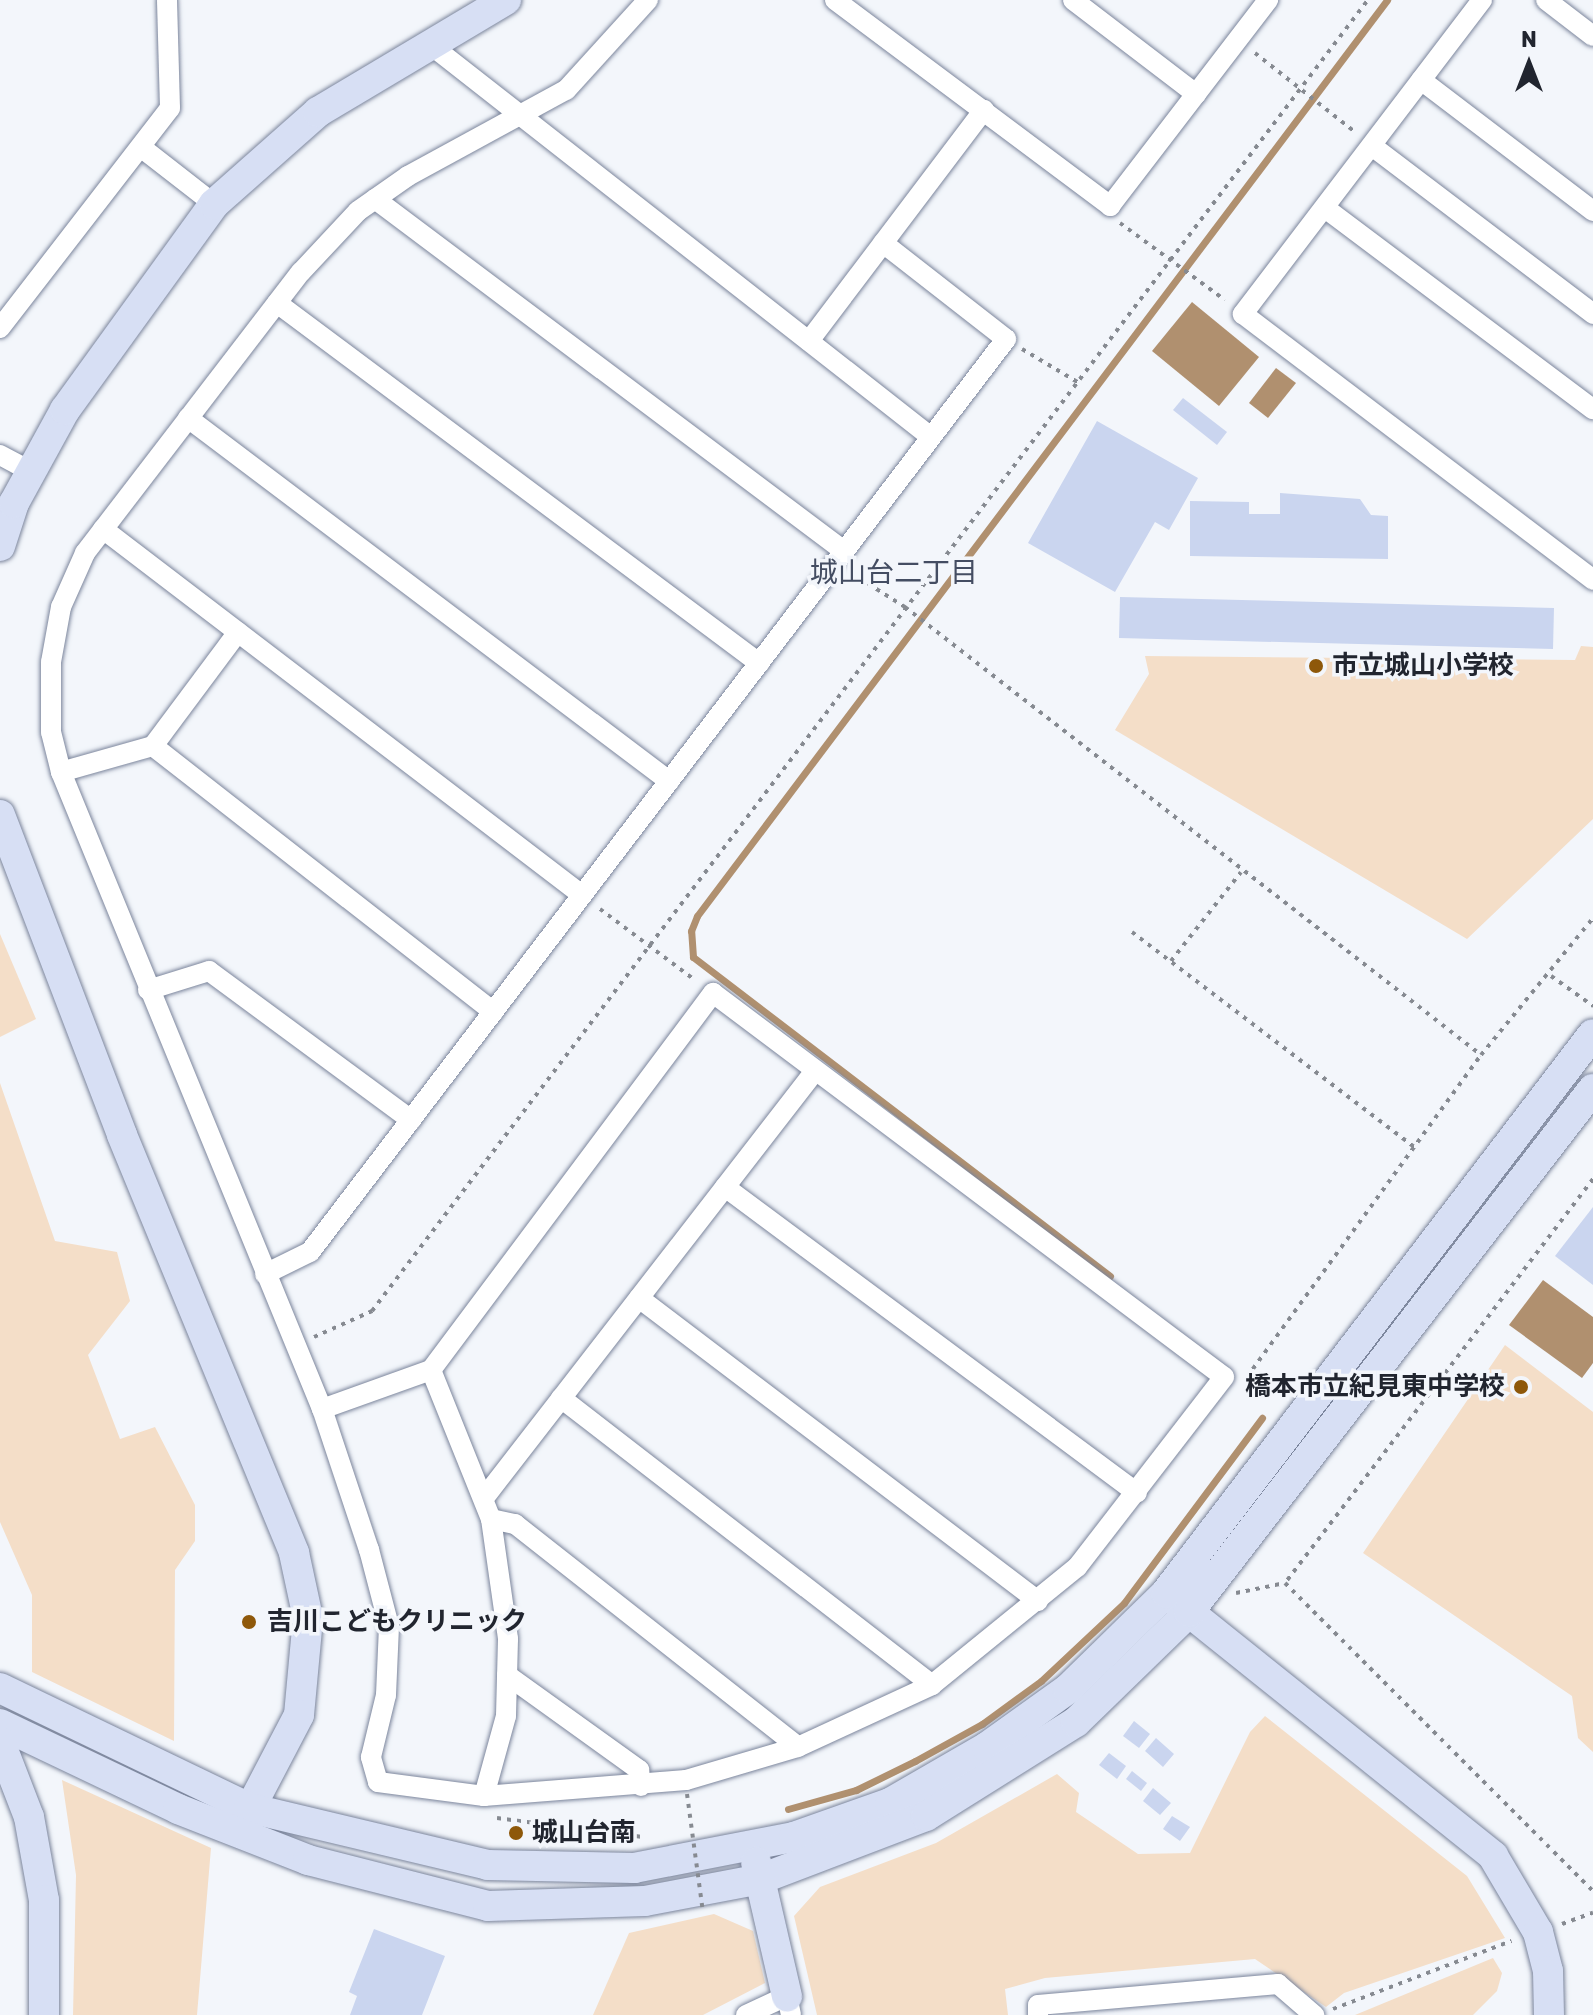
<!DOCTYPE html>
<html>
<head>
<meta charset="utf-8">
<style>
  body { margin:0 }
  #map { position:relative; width:1593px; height:2015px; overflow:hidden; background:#f3f6fb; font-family:Rubik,"Noto Sans JP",sans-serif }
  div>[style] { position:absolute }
  .green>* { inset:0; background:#f4dec8 }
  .water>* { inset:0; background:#b0906f }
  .stream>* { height:7px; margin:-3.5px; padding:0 3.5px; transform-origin:3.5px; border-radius:3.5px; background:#b0906f }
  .building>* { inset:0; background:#cad5ef }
  .path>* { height:4px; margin-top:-2px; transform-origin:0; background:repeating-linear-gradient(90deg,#868a91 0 4px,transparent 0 10px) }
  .roads { filter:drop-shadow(0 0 2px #7b859c) drop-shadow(0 0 2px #7b859c) }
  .street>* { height:20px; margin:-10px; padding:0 10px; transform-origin:10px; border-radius:10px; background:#fff }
  .secondary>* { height:30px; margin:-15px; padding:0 15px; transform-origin:15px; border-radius:15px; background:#d7dff4 }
  .path-bridge>* { height:4px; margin-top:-2px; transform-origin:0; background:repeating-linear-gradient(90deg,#868a91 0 4px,transparent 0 10px) }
  .dots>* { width:22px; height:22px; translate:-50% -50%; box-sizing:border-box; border:4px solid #f3f6fb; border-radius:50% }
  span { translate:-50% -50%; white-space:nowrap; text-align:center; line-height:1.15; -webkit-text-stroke:7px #f3f6fb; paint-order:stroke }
  .poi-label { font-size:26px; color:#21252f; font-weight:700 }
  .left { translate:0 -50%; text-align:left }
  .right { translate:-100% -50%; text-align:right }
  .neighbourhood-label { font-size:28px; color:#444d62 }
  .north { position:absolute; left:1489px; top:24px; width:80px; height:80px; -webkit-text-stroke:6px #f3f6fb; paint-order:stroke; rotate:0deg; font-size:22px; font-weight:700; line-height:32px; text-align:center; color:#21252f }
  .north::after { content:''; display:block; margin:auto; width:28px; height:36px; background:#21252f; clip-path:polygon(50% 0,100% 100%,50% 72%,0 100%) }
</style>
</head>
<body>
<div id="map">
  <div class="green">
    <div style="clip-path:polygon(1581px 646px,1593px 647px,1593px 819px,1467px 939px,1115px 730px,1149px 674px,1145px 656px,1575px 660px)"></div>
    <div style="clip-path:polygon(0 934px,36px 1019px,0 1037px)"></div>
    <div style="clip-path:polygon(0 1083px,55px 1241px,117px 1252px,130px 1301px,88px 1355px,120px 1439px,155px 1427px,195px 1505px,195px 1541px,175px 1570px,174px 1741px,32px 1672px,32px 1595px,0 1522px)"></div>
    <div style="clip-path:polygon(1505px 1345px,1593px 1412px,1593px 1752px,1578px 1738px,1572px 1696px,1363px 1553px)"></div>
    <div style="clip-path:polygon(1265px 1716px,1467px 1876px,1505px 1938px,1344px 1993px,1326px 2007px,1255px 1959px,1045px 1978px,1005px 1989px,1008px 2015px,817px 2015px,794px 1916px,820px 1887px,936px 1843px,1057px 1774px,1079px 1793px,1076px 1812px,1138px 1854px,1190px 1853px,1250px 1732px)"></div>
    <div style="clip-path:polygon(62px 1780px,211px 1848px,197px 2015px,73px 2015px,76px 1875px)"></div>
    <div style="clip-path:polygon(714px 1914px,753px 1931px,765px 1983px,703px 2015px,593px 2015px,629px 1933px)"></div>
    <div style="clip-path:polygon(1493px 1958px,1502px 1973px,1497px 1991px,1473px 2015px,1355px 2015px)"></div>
  </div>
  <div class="water">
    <div style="clip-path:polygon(1192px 302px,1259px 357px,1219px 406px,1152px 351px)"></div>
    <div style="clip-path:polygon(1276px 368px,1296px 383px,1268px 418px,1249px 403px)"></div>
    <div style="clip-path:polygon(1543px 1280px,1593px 1317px,1593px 1363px,1582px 1378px,1509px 1325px)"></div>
  </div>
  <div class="stream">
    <div style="left:1110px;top:1276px;width:525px;rotate:-142.58deg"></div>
    <div style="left:693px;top:957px;width:26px;rotate:-94deg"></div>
    <div style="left:691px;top:931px;width:16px;rotate:-68deg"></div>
    <div style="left:697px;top:916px;width:1147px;rotate:-53.01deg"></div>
    <div style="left:788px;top:1809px;width:71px;rotate:-15.6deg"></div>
    <div style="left:856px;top:1790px;width:66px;rotate:-26.2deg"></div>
    <div style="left:915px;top:1761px;width:77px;rotate:-28.9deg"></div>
    <div style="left:982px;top:1724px;width:73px;rotate:-36.1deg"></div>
    <div style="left:1041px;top:1681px;width:114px;rotate:-43.2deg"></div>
    <div style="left:1124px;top:1603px;width:231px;rotate:-53.3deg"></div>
  </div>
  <div class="building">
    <div style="clip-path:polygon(1183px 398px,1227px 432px,1217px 445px,1173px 410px)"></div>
    <div style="clip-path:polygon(1097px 421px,1198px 478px,1169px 530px,1155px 522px,1115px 592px,1028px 543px)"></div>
    <div style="clip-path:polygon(1280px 493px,1360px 499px,1371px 515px,1388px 516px,1388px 559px,1190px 556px,1190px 501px,1249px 502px,1249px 514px,1280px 514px)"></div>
    <div style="clip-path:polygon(1120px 597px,1554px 608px,1553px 649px,1119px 638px)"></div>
    <div style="clip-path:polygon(1593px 1207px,1593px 1285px,1555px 1256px)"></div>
    <div style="clip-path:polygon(1134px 1721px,1150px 1734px,1139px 1748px,1123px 1736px)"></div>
    <div style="clip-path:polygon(1156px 1738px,1174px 1754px,1163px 1767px,1145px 1751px)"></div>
    <div style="clip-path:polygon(1109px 1753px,1126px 1766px,1117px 1779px,1099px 1765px)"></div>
    <div style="clip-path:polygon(1132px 1771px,1147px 1783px,1141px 1791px,1126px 1779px)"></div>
    <div style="clip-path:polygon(1153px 1788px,1171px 1803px,1160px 1815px,1143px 1801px)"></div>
    <div style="clip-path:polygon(1172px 1816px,1190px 1827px,1180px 1841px,1163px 1829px)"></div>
    <div style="clip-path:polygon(374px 1929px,445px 1956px,422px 2015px,350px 2015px,357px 1996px,349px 1992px)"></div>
  </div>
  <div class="path">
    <div style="left:1255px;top:53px;width:127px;rotate:38.3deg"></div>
    <div style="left:1120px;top:223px;width:130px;rotate:36.3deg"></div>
    <div style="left:1022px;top:349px;width:66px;rotate:30.8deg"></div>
    <div style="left:851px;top:573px;width:64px;rotate:32.2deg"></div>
    <div style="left:905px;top:607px;width:730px;rotate:37.87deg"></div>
    <div style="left:600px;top:909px;width:119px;rotate:36.8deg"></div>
    <div style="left:1132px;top:932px;width:355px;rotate:37.3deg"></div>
    <div style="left:1171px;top:961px;width:113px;rotate:-51.8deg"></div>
    <div style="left:1551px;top:976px;width:52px;rotate:35.5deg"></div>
    <div style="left:1593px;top:1179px;width:508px;rotate:127.32deg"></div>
    <div style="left:1285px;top:1583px;width:436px;rotate:45deg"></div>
    <div style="left:314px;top:1337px;width:64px;rotate:-24.1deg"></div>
    <div style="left:372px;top:1311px;width:1646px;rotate:-52.78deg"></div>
    <div style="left:1247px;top:1377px;width:398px;rotate:-54deg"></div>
    <div style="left:1481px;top:1055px;width:177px;rotate:-50.7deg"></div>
    <div style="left:1236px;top:1593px;width:50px;rotate:-11.5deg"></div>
    <div style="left:497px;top:1818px;width:147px;rotate:7.4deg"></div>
    <div style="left:1562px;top:1924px;width:33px;rotate:-20deg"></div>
    <div style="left:1333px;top:2009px;width:191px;rotate:-20.9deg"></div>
  </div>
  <div class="roads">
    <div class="street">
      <div style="left:835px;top:0;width:344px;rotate:36.8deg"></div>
      <div style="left:1110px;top:206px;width:260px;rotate:-52.5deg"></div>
      <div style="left:1073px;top:0;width:155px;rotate:37.4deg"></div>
      <div style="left:1482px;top:0;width:395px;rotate:127.3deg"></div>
      <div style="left:1243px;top:314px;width:440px;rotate:37.2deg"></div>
      <div style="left:1546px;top:0;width:59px;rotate:37.5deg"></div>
      <div style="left:432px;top:46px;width:634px;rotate:38.08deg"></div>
      <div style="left:1421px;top:80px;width:216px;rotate:37.3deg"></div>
      <div style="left:1372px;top:146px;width:278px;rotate:37.2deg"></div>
      <div style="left:142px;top:148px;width:91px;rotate:37.9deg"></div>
      <div style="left:375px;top:199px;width:586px;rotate:36.89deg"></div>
      <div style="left:1325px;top:208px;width:335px;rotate:36.9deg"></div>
      <div style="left:277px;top:303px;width:602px;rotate:36.76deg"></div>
      <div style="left:0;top:328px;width:278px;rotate:-52.3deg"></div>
      <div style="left:170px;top:108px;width:108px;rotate:-91.6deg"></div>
      <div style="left:809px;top:341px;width:290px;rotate:-52.9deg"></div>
      <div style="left:188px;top:418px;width:603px;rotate:37.04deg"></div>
      <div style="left:0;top:455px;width:36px;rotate:28deg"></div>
      <div style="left:103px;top:529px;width:603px;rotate:37.38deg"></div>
      <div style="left:153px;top:746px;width:432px;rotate:38deg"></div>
      <div style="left:61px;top:772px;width:96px;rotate:-15.8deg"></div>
      <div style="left:153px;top:746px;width:142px;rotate:-53.3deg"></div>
      <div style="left:148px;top:990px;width:64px;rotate:-17.3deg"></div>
      <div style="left:209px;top:971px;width:251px;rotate:36.4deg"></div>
      <div style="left:725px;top:1187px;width:513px;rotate:36.6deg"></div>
      <div style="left:265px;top:1274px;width:50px;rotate:-26.1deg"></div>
      <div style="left:310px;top:1252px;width:1148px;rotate:-52.68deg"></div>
      <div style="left:1006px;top:339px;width:156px;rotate:-142deg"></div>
      <div style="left:639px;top:1298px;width:501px;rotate:37.21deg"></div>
      <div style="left:431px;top:1370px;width:161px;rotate:68.1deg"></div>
      <div style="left:491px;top:1519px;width:121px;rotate:81.9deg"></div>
      <div style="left:508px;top:1639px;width:77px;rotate:91.5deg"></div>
      <div style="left:506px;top:1716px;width:83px;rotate:105.4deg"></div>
      <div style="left:561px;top:1398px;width:469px;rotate:37.7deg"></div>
      <div style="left:322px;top:1409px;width:116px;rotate:-19.7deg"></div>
      <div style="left:431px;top:1370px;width:471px;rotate:-53.2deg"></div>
      <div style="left:713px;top:993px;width:639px;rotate:36.92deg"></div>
      <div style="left:1224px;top:1377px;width:240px;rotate:127.7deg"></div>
      <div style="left:1077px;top:1567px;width:187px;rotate:140.9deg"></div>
      <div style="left:932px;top:1685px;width:148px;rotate:155.2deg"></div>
      <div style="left:798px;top:1747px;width:117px;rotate:163.6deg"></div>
      <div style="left:686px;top:1780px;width:203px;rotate:175.5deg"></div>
      <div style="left:484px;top:1796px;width:107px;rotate:-172.5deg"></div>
      <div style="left:378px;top:1782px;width:26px;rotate:-106deg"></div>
      <div style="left:371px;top:1757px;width:64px;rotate:-76.4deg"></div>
      <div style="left:386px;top:1695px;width:69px;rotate:-87.5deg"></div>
      <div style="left:389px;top:1626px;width:79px;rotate:-104.7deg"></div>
      <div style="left:369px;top:1550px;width:149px;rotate:-108.4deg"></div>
      <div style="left:322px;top:1409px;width:688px;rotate:-112.28deg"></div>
      <div style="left:61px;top:772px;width:41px;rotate:-104deg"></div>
      <div style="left:51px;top:732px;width:70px;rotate:-90deg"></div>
      <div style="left:51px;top:662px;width:56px;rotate:-79.7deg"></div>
      <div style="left:61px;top:607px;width:59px;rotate:-66deg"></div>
      <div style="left:85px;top:553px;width:354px;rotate:-52.5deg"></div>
      <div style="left:301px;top:272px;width:83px;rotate:-46.9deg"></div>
      <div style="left:358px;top:211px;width:61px;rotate:-35deg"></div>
      <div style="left:408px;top:176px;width:180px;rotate:-28.6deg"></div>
      <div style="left:566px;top:90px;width:122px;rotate:-47.7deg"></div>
      <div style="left:484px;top:1498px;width:540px;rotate:-52.22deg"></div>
      <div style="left:491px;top:1519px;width:25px;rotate:12deg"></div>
      <div style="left:515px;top:1524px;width:360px;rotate:38.2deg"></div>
      <div style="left:507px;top:1675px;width:163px;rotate:35.7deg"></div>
      <div style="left:639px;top:1770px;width:16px;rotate:83deg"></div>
      <div style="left:746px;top:2015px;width:45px;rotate:-24.9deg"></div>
      <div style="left:787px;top:1996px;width:19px;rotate:78deg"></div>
      <div style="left:1038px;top:2015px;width:10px;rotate:-90deg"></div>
      <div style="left:1038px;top:2005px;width:241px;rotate:-5deg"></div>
      <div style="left:1278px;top:1984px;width:48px;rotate:40.7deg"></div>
    </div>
    <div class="secondary">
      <div style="left:0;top:546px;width:45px;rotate:-72deg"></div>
      <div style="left:14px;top:503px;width:106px;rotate:-61.3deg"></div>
      <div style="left:65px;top:410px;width:254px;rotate:-54.1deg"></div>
      <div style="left:214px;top:204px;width:139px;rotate:-41.5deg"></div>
      <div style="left:318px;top:112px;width:219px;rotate:-30.8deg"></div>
      <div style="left:0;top:815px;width:342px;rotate:69.1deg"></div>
      <div style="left:122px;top:1135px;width:452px;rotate:67.6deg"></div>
      <div style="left:294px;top:1553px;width:66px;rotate:77.8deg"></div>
      <div style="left:308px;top:1618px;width:97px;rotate:95.3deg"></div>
      <div style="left:299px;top:1715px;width:123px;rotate:117.6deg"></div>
      <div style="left:1174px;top:1600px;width:409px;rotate:38.7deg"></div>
      <div style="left:1493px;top:1856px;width:88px;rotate:59.4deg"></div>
      <div style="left:1538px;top:1932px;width:40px;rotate:75.6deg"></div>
      <div style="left:1548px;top:1971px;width:44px;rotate:88.7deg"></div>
      <div style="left:0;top:1688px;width:276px;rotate:25.7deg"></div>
      <div style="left:249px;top:1808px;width:246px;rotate:13.4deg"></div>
      <div style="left:488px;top:1865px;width:146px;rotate:1.2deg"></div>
      <div style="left:634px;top:1868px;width:163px;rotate:-11deg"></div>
      <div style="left:794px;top:1837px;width:102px;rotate:-19.5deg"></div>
      <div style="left:890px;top:1803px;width:112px;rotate:-30deg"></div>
      <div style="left:987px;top:1747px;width:100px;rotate:-35.6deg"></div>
      <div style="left:1068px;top:1689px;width:137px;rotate:-44.4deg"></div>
      <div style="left:1166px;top:1593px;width:703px;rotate:-52.63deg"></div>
      <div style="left:0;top:1724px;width:197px;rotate:25.5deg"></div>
      <div style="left:178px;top:1809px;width:140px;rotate:21.4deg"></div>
      <div style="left:308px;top:1860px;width:186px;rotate:14.3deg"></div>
      <div style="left:488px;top:1906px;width:157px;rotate:-1.8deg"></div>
      <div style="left:645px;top:1901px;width:118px;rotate:-10.7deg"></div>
      <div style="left:761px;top:1879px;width:177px;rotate:-20.9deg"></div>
      <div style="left:926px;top:1816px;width:177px;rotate:-32.1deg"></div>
      <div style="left:1076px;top:1722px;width:158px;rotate:-44.2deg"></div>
      <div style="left:1189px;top:1612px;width:661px;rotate:-52.32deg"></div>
      <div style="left:0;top:1742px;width:80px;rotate:68.9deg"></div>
      <div style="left:29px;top:1817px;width:84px;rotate:79.8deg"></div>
      <div style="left:44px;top:1900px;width:115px;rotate:90deg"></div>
      <div style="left:756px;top:1862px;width:138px;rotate:77deg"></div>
    </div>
  </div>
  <div class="path-bridge">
    <div style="left:687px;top:1794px;width:120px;rotate:82.3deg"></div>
  </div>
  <div class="dots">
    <div style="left:1316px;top:666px;background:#8e580a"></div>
    <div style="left:1521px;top:1387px;background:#8e580a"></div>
    <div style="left:249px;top:1622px;background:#8e580a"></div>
    <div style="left:516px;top:1833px;background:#8e580a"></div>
  </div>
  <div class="poi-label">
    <span class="left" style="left:1332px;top:666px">市立城山小学校</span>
    <span class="right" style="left:1505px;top:1387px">橋本市立紀見東中学校</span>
    <span class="left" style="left:267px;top:1622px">吉川こどもクリニック</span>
    <span class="left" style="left:532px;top:1833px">城山台南</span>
  </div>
  <div class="neighbourhood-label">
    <span style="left:894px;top:573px">城山台二丁目</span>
  </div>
  <div class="north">N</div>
</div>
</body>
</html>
